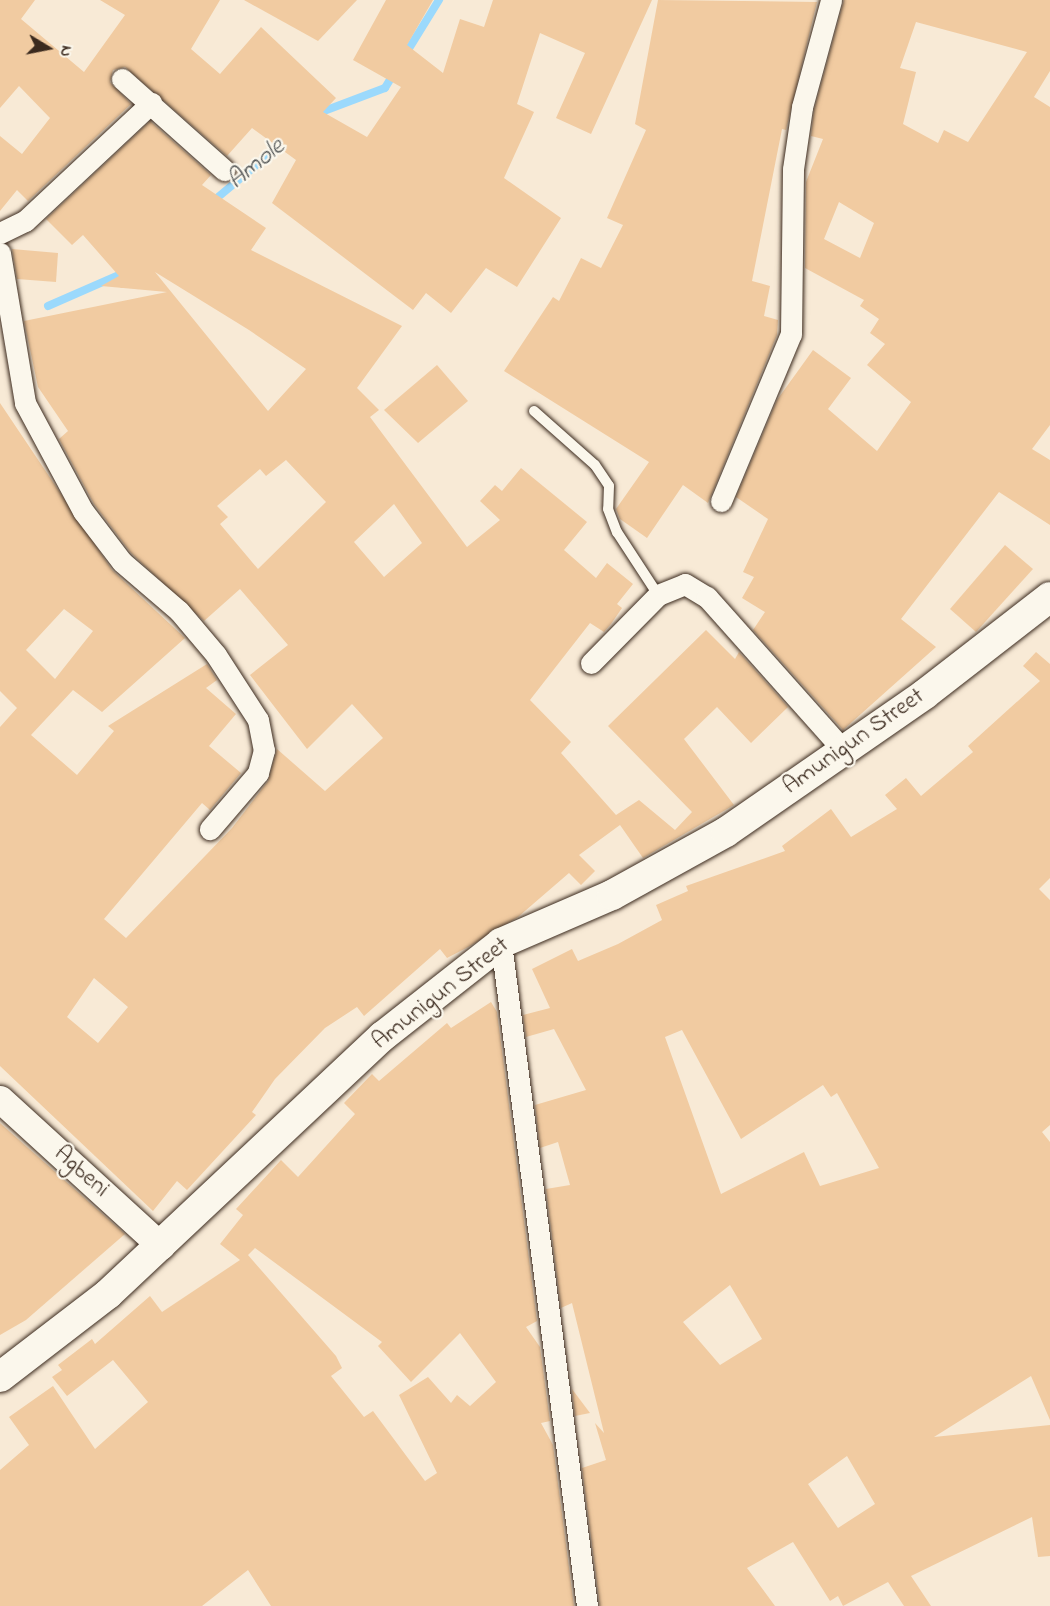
<!DOCTYPE html>
<html>
<head>
<meta charset="utf-8">
<style>
  body { margin:0 }
  #map { position:relative; width:1050px; height:1606px; overflow:hidden; background:#f8ead6; font-family:"Indie Flower",sans-serif }
  div>[style] { position:absolute }
  .stream>* { height:8px; margin:-4px; padding:0 4px; transform-origin:4px; border-radius:4px; background:#9bd9fc }
  .building>* { inset:0; background:#f1cba1 }
  .roads { filter:drop-shadow(0 0 2px #3b2a1e) drop-shadow(0 0 2px #3b2a1e) }
  .service>* { height:10px; margin:-5px; padding:0 5px; transform-origin:5px; border-radius:5px; background:#fbf7ec }
  .minor>* { height:21px; margin:-10.5px; padding:0 10.5px; transform-origin:10.5px; border-radius:10.5px; background:#fbf7ec }
  .tertiary>* { height:27px; margin:-13.5px; padding:0 13.5px; transform-origin:13.5px; border-radius:13.5px; background:#fbf7ec }
  .secondary>* { height:30px; margin:-15px; padding:0 15px; transform-origin:15px; border-radius:15px; background:#fbf7ec }
  span { translate:-50% -50%; white-space:nowrap; text-align:center; line-height:1.15; -webkit-text-stroke:4.5px #fbf7ec; paint-order:stroke }
  .street-label { font-size:24px; color:#3b2a1e }
  .water-label { font-size:26px; color:#535656; font-style:italic }
  .north { position:absolute; left:18px; top:18px; width:60px; height:60px; -webkit-text-stroke:4px #fbf7ec; paint-order:stroke; rotate:100deg; font-size:16px; font-weight:700; line-height:24px; text-align:center; color:#3b2a1e }
  .north::after { content:''; display:block; margin:auto; width:21px; height:27px; background:#3b2a1e; clip-path:polygon(50% 0,100% 100%,50% 72%,0 100%) }
</style>
</head>
<body>
<div id="map">
  <div class="stream">
    <div style="left:405px;top:55px;width:65px;rotate:-58.3deg"></div>
    <div style="left:318px;top:120px;width:11px;rotate:-56deg"></div>
    <div style="left:324px;top:111px;width:65px;rotate:-20.7deg"></div>
    <div style="left:385px;top:88px;width:17px;rotate:-59deg"></div>
    <div style="left:211px;top:203px;width:97px;rotate:-40deg"></div>
    <div style="left:48px;top:306px;width:82px;rotate:-23.7deg"></div>
  </div>
  <div class="building">
    <div style="clip-path:polygon(0 0,35px 0,21px 19px,84px 72px,125px 15px,100px 0,220px 0,191px 49px,220px 74px,261px 27px,336px 98px,323px 112px,367px 137px,401px 87px,353px 60px,386px 0,433px 0,407px 45px,443px 73px,460px 19px,484px 27px,493px 0,652px 0,591px 134px,556px 118px,585px 53px,540px 33px,517px 104px,534px 112px,504px 178px,561px 218px,517px 287px,486px 268px,451px 313px,426px 293px,413px 310px,272px 203px,296px 160px,252px 128px,227px 156px,125px 67px,113px 70px,110px 82px,131px 104px,28px 201px,17px 190px,0 211px,0 136px,22px 154px,50px 118px,19px 86px,0 108px)"></div>
    <div style="clip-path:polygon(244px 0,357px 0,318px 41px)"></div>
    <div style="clip-path:polygon(658px 0,817px 2px,786px 130px,782px 129px,752px 281px,770px 286px,764px 316px,778px 320px,777px 335px,708px 503px,683px 485px,647px 538px,620px 519px,616px 509px,649px 462px,504px 371px,553px 297px,559px 301px,581px 258px,601px 268px,623px 225px,607px 218px,646px 130px,635px 124px)"></div>
    <div style="clip-path:polygon(evenodd,844px 0,1050px 0,1050px 71px,1034px 97px,1050px 107px,1050px 425px,1032px 449px,1050px 460px,1050px 525px,999px 492px,901px 619px,936px 647px,843px 730px,753px 630px,765px 612px,742px 598px,754px 577px,743px 572px,768px 519px,736px 497px,777px 400px,813px 350px,851px 378px,828px 409px,877px 451px,911px 402px,867px 365px,885px 344px,870px 333px,879px 319px,860px 306px,864px 300px,805px 268px,806px 182px,823px 139px,811px 136px,814px 110px,844px 0,916px 22px,1027px 52px,968px 142px,944px 130px,938px 143px,903px 124px,916px 72px,900px 68px,916px 22px,844px 0,839px 202px,874px 223px,860px 258px,824px 239px,839px 202px)"></div>
    <div style="clip-path:polygon(evenodd,150px 121px,211px 175px,202px 185px,266px 228px,251px 250px,402px 326px,357px 388px,379px 410px,370px 417px,467px 547px,500px 520px,480px 501px,495px 485px,502px 491px,521px 468px,587px 522px,564px 550px,596px 578px,607px 563px,633px 584px,617px 604px,622px 608px,611px 624px,604px 632px,590px 623px,530px 700px,571px 742px,561px 753px,616px 815px,639px 800px,675px 830px,692px 812px,608px 726px,706px 630px,735px 659px,739px 652px,788px 707px,751px 743px,717px 707px,684px 739px,734px 805px,643px 858px,620px 825px,579px 855px,595px 871px,581px 885px,569px 873px,518px 917px,470px 946px,447px 958px,440px 949px,364px 1016px,357px 1007px,325px 1028px,275px 1079px,252px 1112px,256px 1115px,187px 1190px,177px 1181px,153px 1211px,0 1066px,0 727px,17px 708px,0 691px,0 403px,112px 570px,185px 638px,102px 712px,73px 690px,31px 735px,77px 775px,114px 731px,108px 726px,207px 664px,217px 680px,206px 688px,236px 714px,209px 746px,241px 773px,210px 810px,202px 803px,104px 919px,126px 938px,232px 828px,268px 781px,277px 749px,325px 791px,383px 738px,352px 704px,307px 749px,250px 675px,288px 645px,240px 589px,204px 621px,131px 553px,94px 504px,59px 439px,68px 431px,38px 387px,24px 321px,167px 292px,101px 286px,119px 276px,83px 235px,72px 245px,46px 219px,150px 121px,155px 272px,249px 330px,306px 369px,268px 411px,155px 272px,150px 121px,286px 460px,326px 502px,258px 569px,220px 524px,228px 517px,217px 506px,260px 469px,266px 476px,286px 460px,150px 121px,394px 504px,422px 543px,384px 577px,354px 542px,394px 504px,150px 121px,64px 609px,93px 631px,55px 679px,26px 650px,64px 609px,150px 121px,94px 978px,128px 1007px,98px 1043px,67px 1017px,94px 978px)"></div>
    <div style="clip-path:polygon(12px 249px,58px 253px,56px 282px,17px 279px)"></div>
    <div style="clip-path:polygon(437px 365px,468px 401px,418px 443px,384px 410px)"></div>
    <div style="clip-path:polygon(1005px 545px,1033px 569px,976px 632px,950px 609px)"></div>
    <div style="clip-path:polygon(evenodd,1036px 652px,1050px 664px,1050px 878px,1039px 889px,1050px 900px,1050px 1125px,1042px 1132px,1050px 1142px,1050px 1420px,1031px 1376px,934px 1437px,1050px 1425px,1050px 1556px,1038px 1557px,1032px 1517px,911px 1576px,931px 1606px,904px 1606px,888px 1582px,843px 1606px,838px 1596px,830px 1601px,793px 1542px,747px 1568px,775px 1606px,600px 1606px,582px 1468px,606px 1460px,595px 1423px,604px 1433px,572px 1303px,561px 1308px,546px 1189px,570px 1185px,558px 1142px,540px 1148px,535px 1105px,586px 1090px,554px 1029px,526px 1037px,523px 1015px,550px 1008px,532px 969px,572px 949px,578px 961px,618px 944px,662px 920px,656px 905px,688px 891px,686px 886px,785px 851px,782px 846px,831px 809px,851px 837px,897px 809px,885px 795px,906px 778px,921px 796px,973px 752px,968px 746px,1040px 681px,1023px 666px,1036px 652px,682px 1030px,741px 1139px,823px 1085px,831px 1097px,837px 1093px,879px 1168px,820px 1186px,804px 1152px,721px 1194px,665px 1037px,682px 1030px,1036px 652px,730px 1285px,762px 1339px,720px 1365px,683px 1322px,730px 1285px,1036px 652px,847px 1456px,875px 1504px,838px 1528px,808px 1484px,847px 1456px)"></div>
    <div style="clip-path:polygon(evenodd,491px 1002px,497px 1012px,537px 1321px,526px 1327px,540px 1347px,550px 1421px,541px 1423px,553px 1445px,574px 1606px,271px 1606px,248px 1570px,202px 1606px,0 1606px,0 1470px,29px 1445px,9px 1417px,53px 1386px,95px 1449px,148px 1402px,113px 1360px,67px 1396px,52px 1377px,62px 1370px,58px 1365px,92px 1339px,95px 1344px,150px 1296px,162px 1312px,240px 1260px,220px 1244px,243px 1215px,236px 1209px,281px 1160px,298px 1177px,355px 1114px,344px 1103px,372px 1074px,379px 1081px,447px 1023px,451px 1028px,491px 1002px,255px 1248px,382px 1342px,378px 1346px,411px 1382px,460px 1333px,496px 1382px,470px 1406px,457px 1395px,451px 1403px,428px 1377px,399px 1395px,437px 1473px,425px 1481px,373px 1411px,364px 1417px,331px 1376px,342px 1368px,336px 1356px,248px 1255px,255px 1248px)"></div>
    <div style="clip-path:polygon(0 1123px,125px 1234px,26px 1320px,0 1335px)"></div>
    <div style="clip-path:polygon(572px 1389px,590px 1413px,575px 1416px)"></div>
  </div>
  <div class="roads">
    <div class="service">
      <div style="left:534px;top:411px;width:81px;rotate:41.5deg"></div>
      <div style="left:595px;top:465px;width:25px;rotate:56deg"></div>
      <div style="left:609px;top:486px;width:23px;rotate:92deg"></div>
      <div style="left:608px;top:509px;width:25px;rotate:69deg"></div>
      <div style="left:617px;top:532px;width:75px;rotate:56.9deg"></div>
    </div>
    <div class="minor">
      <div style="left:122px;top:79px;width:137px;rotate:41.7deg"></div>
      <div style="left:0;top:233px;width:28px;rotate:-26deg"></div>
      <div style="left:25px;top:221px;width:173px;rotate:-43.1deg"></div>
      <div style="left:0;top:253px;width:152px;rotate:80.5deg"></div>
      <div style="left:25px;top:403px;width:123px;rotate:61.8deg"></div>
      <div style="left:83px;top:511px;width:64px;rotate:52.6deg"></div>
      <div style="left:122px;top:562px;width:75px;rotate:40.7deg"></div>
      <div style="left:179px;top:611px;width:57px;rotate:49.9deg"></div>
      <div style="left:216px;top:655px;width:77px;rotate:57.1deg"></div>
      <div style="left:258px;top:720px;width:31px;rotate:79deg"></div>
      <div style="left:264px;top:750px;width:24px;rotate:105deg"></div>
      <div style="left:258px;top:773px;width:74px;rotate:130.6deg"></div>
      <div style="left:721px;top:501px;width:181px;rotate:-67.3deg"></div>
      <div style="left:791px;top:334px;width:165px;rotate:-89.3deg"></div>
      <div style="left:793px;top:169px;width:63px;rotate:-81.7deg"></div>
      <div style="left:802px;top:107px;width:111px;rotate:-74.8deg"></div>
      <div style="left:591px;top:663px;width:95px;rotate:-45.4deg"></div>
      <div style="left:658px;top:595px;width:29px;rotate:-22deg"></div>
      <div style="left:685px;top:584px;width:26px;rotate:31deg"></div>
      <div style="left:707px;top:597px;width:206px;rotate:48.3deg"></div>
      <div style="left:501px;top:943px;width:669px;rotate:82.61deg"></div>
    </div>
    <div class="tertiary">
      <div style="left:0;top:1099px;width:218px;rotate:42.4deg"></div>
    </div>
    <div class="secondary">
      <div style="left:0;top:1377px;width:136px;rotate:-37.5deg"></div>
      <div style="left:108px;top:1294px;width:377px;rotate:-43.2deg"></div>
      <div style="left:383px;top:1036px;width:150px;rotate:-38.2deg"></div>
      <div style="left:501px;top:943px;width:121px;rotate:-23.4deg"></div>
      <div style="left:612px;top:895px;width:130px;rotate:-28.9deg"></div>
      <div style="left:726px;top:832px;width:242px;rotate:-34.7deg"></div>
      <div style="left:925px;top:694px;width:158px;rotate:-37.8deg"></div>
    </div>
  </div>
  <div class="street-label">
    <span style="left:854px;top:742px;rotate:-35deg">Amunigun Street</span>
    <span style="left:441px;top:994px;rotate:-38deg">Amunigun Street</span>
    <span style="left:81px;top:1172px;rotate:42deg">Agbeni</span>
  </div>
  <div class="water-label">
    <span style="left:257px;top:165px;rotate:-39deg">Amole</span>
  </div>
  <div class="north">N</div>
</div>
</body>
</html>
